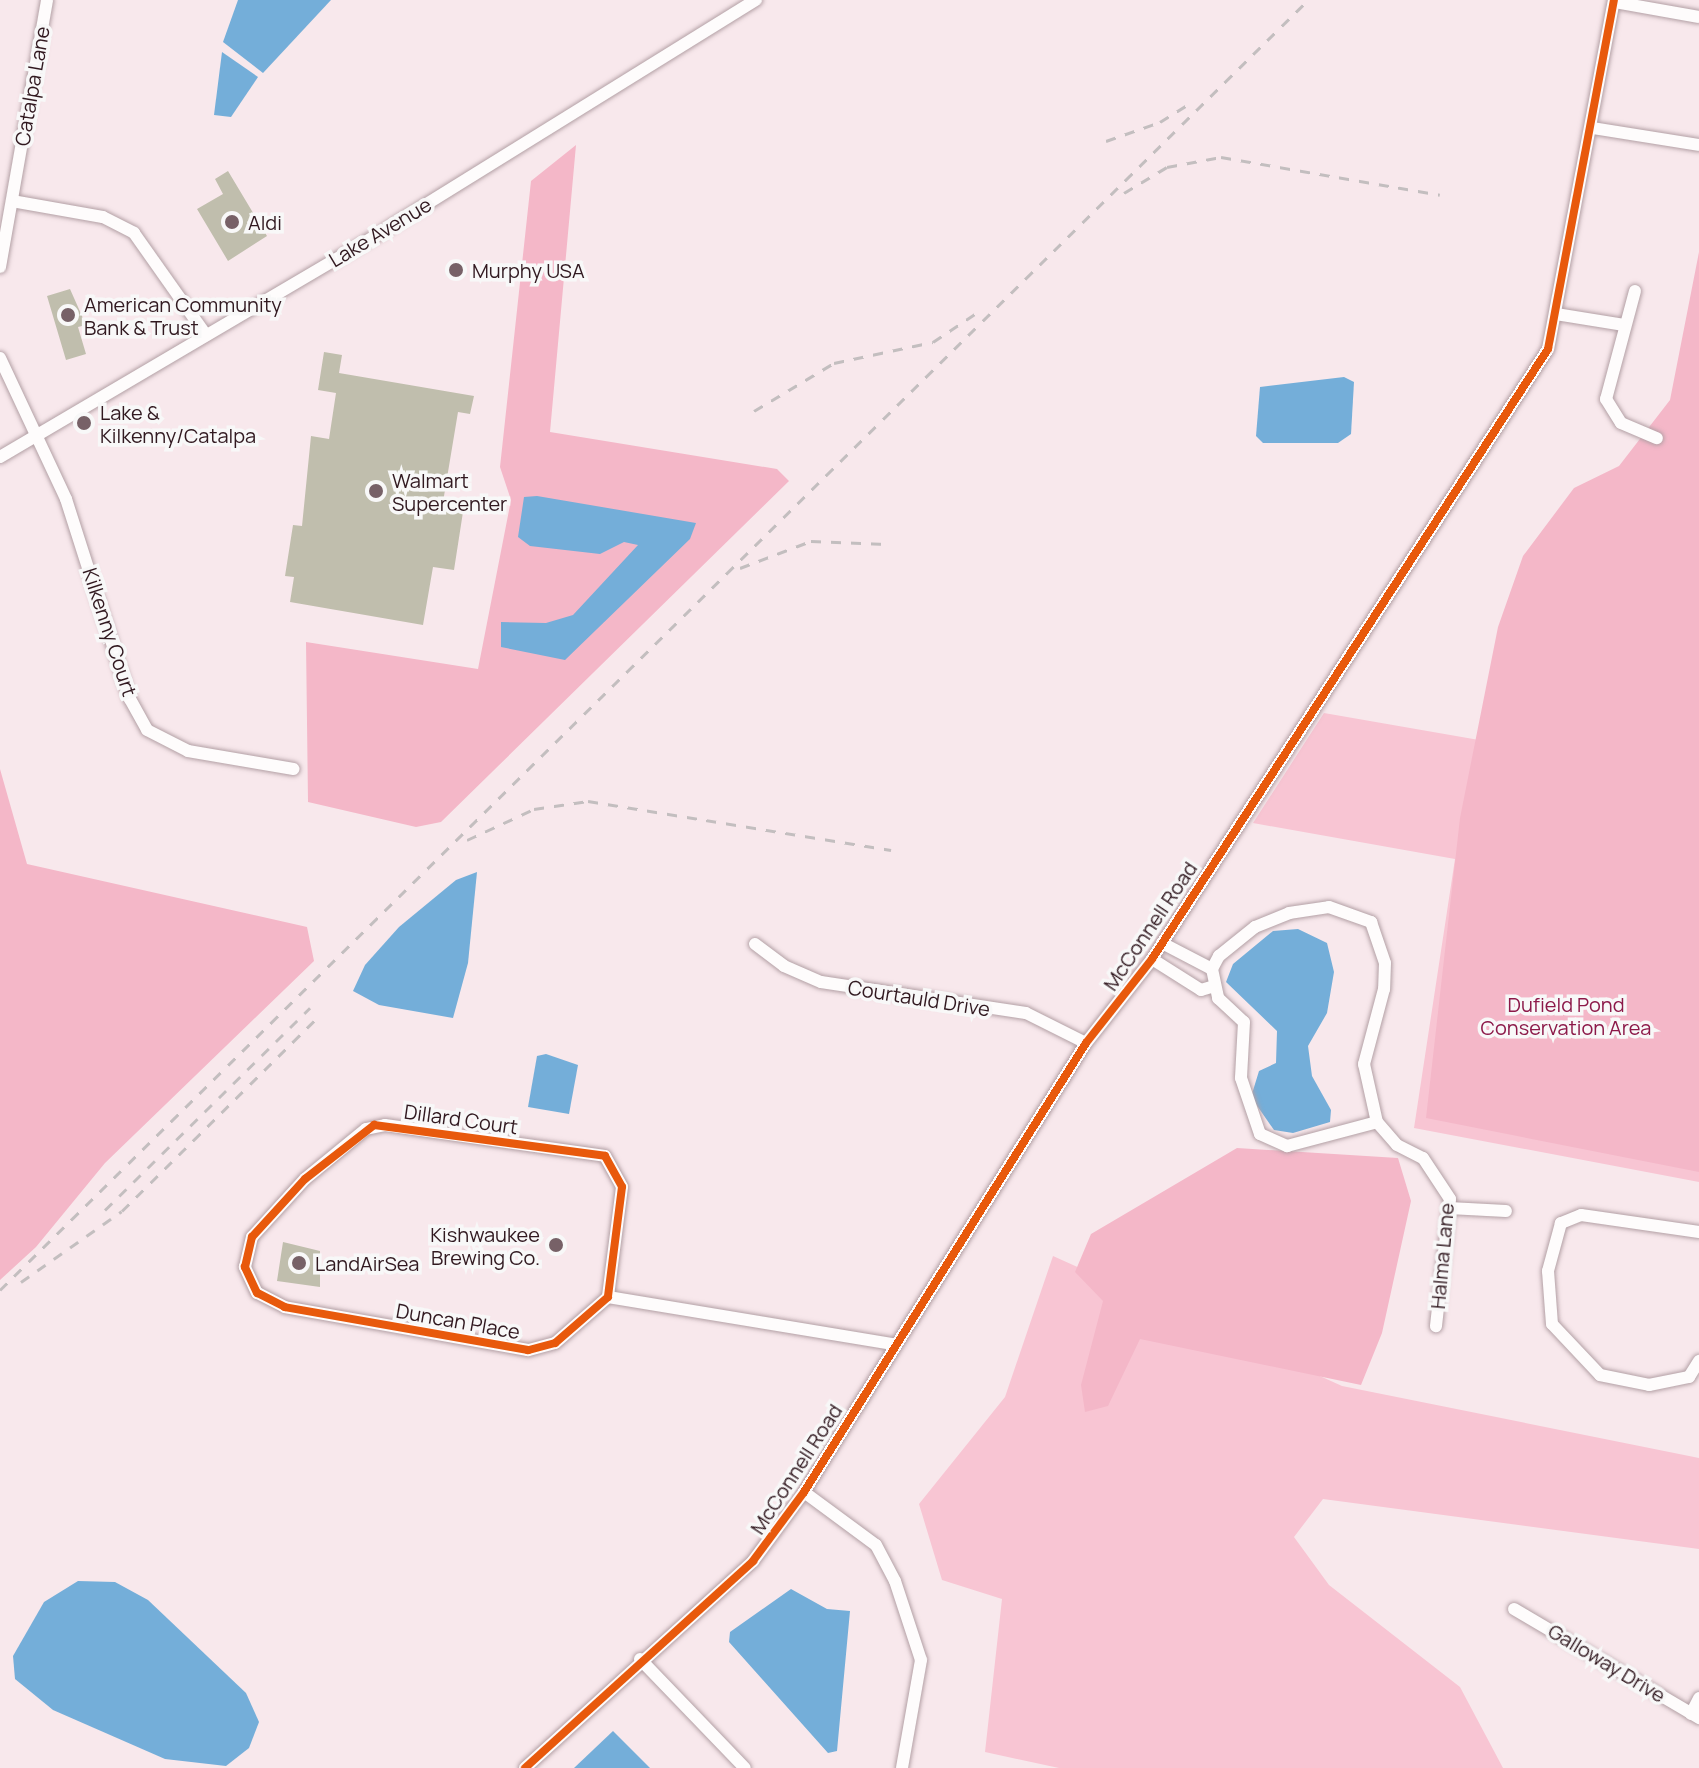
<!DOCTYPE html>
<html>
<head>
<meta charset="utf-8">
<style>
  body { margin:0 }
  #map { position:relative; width:1699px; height:1768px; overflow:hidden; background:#f8e8ec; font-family:Manrope,sans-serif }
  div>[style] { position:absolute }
  .green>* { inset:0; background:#f8c5d3 }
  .forest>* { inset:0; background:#f4b7c8 }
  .water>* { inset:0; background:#74aed9 }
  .building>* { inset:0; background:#c0bead }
  .roads { filter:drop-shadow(0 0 2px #b3a0a5) drop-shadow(0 0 2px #b3a0a5) }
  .minor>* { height:12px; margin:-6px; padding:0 6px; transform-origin:6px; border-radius:6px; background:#fefcfc }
  .rail>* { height:3px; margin-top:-1.5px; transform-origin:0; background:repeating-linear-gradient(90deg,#c3bebf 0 10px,transparent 0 20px) }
  .cycleway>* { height:8px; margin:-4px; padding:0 4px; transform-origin:4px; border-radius:4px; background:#e8590c }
  .dots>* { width:22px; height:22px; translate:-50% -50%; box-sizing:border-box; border:4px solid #f8f8f8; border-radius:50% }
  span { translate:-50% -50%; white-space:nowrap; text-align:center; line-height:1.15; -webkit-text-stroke:7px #f8f8f8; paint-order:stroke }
  .street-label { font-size:20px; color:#311920 }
  .poi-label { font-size:20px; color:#311920 }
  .left { translate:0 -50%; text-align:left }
  .right { translate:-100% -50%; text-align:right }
  .park-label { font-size:20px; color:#8c1949 }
</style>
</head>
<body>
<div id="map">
  <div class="green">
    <div style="clip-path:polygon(1699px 669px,1699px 1182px,1414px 1128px,1455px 859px,1253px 823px,1324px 713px,1479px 740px)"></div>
    <div style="clip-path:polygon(1053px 1256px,1342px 1386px,1699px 1458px,1699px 1549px,1323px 1499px,1294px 1537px,1329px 1585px,1460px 1687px,1503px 1768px,1059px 1768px,985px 1752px,1002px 1599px,942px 1580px,919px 1504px,1005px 1397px)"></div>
  </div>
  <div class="forest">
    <div style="clip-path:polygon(576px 145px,550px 432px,777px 469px,789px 481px,441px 822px,416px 827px,308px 802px,306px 642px,478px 669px,511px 500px,500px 467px,531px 181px)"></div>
    <div style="clip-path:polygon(1699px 252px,1699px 1172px,1426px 1118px,1460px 818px,1498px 627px,1523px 556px,1574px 488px,1619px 466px,1670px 400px)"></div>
    <div style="clip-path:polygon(0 769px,27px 864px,307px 927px,314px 961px,105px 1163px,36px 1247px,0 1280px)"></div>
    <div style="clip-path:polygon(1237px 1148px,1398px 1158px,1411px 1201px,1382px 1333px,1361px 1385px,1140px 1339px,1108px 1406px,1085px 1412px,1081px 1385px,1103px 1301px,1075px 1272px,1091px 1234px)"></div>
  </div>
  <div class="water">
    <div style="clip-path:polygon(238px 0,331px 0,263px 73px,223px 42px)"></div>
    <div style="clip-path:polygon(222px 52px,258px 77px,231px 117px,214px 115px)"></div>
    <div style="clip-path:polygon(1344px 377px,1354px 382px,1351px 434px,1338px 443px,1263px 443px,1256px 436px,1260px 387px)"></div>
    <div style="clip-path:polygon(537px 496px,696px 523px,690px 539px,565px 660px,501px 647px,501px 622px,546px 623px,573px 615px,638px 545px,624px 542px,600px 554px,530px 546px,518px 537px,524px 497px)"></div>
    <div style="clip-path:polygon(477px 872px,468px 963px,453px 1018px,379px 1005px,353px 991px,365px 965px,399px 927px,456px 880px)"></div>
    <div style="clip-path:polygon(1298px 929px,1327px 943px,1334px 972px,1327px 1013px,1308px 1046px,1312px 1076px,1331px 1110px,1330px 1122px,1293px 1133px,1274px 1130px,1251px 1097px,1259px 1071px,1276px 1063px,1277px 1031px,1226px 982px,1233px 964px,1273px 931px)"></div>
    <div style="clip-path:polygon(546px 1054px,578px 1065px,569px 1114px,528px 1107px,537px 1056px)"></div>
    <div style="clip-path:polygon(78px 1581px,115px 1582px,148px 1600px,246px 1693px,259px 1722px,249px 1748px,226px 1766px,165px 1759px,53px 1710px,15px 1679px,13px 1656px,44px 1602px)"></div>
    <div style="clip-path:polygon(791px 1589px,827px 1609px,850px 1611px,837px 1751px,828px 1753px,729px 1642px,730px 1632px)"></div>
    <div style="clip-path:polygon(613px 1731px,650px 1768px,574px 1768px)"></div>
  </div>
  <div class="building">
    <div style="clip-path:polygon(228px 171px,267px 236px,228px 261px,197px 209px,223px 194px,215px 179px)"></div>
    <div style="clip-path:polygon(70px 289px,86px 325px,78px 327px,86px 354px,66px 360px,47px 296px)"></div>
    <div style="clip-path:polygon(324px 352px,342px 355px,339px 373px,474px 396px,470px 414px,458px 412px,442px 508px,463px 512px,454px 570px,433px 567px,423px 625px,290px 602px,294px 577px,285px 576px,293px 525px,302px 526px,311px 436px,329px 439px,336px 393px,318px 390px)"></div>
    <div style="clip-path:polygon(283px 1242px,320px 1251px,320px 1287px,277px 1281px)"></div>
  </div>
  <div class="roads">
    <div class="minor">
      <div style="left:1614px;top:2px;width:86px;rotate:10deg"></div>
      <div style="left:1593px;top:128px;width:107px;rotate:9.1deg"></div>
      <div style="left:12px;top:201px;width:92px;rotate:10deg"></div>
      <div style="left:103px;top:217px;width:35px;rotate:27deg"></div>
      <div style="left:134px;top:233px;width:125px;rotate:54.8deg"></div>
      <div style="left:0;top:267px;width:271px;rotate:-80deg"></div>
      <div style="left:1635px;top:291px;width:112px;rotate:105deg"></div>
      <div style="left:1606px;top:399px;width:28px;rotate:58deg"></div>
      <div style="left:1621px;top:423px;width:39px;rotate:23deg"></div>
      <div style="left:1556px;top:314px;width:69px;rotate:9.2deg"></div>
      <div style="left:0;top:358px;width:156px;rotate:64.9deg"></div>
      <div style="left:66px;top:499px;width:210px;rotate:72.3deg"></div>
      <div style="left:130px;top:699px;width:35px;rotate:61deg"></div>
      <div style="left:147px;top:730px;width:46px;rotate:27.1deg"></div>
      <div style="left:188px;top:751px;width:107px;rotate:9.7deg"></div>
      <div style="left:0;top:457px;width:451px;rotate:-30.5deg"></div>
      <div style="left:388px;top:228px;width:433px;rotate:-31.8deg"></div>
      <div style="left:1162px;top:943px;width:56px;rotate:27.5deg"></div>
      <div style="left:755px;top:944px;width:36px;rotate:37deg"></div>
      <div style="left:784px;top:966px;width:40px;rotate:23.4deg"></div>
      <div style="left:821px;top:982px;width:207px;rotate:8.6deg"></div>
      <div style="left:1026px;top:1013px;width:67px;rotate:26.6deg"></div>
      <div style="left:1152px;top:959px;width:58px;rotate:32.3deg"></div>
      <div style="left:1201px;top:990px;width:14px;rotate:-17deg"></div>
      <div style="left:1212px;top:969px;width:15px;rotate:-62deg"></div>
      <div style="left:1219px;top:956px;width:46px;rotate:-38.9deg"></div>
      <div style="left:1255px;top:927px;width:37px;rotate:-22deg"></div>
      <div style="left:1289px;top:913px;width:40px;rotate:-8.5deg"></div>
      <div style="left:1329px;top:907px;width:45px;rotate:19.7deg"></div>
      <div style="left:1371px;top:922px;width:43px;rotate:71.1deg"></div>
      <div style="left:1385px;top:963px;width:26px;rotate:92deg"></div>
      <div style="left:1384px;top:989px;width:78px;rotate:104.9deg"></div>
      <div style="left:1364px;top:1064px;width:59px;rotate:77.4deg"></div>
      <div style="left:1377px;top:1122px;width:30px;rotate:49deg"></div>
      <div style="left:1397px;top:1145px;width:29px;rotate:27deg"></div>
      <div style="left:1423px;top:1158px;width:49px;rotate:56.6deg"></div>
      <div style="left:1450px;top:1199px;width:128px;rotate:96.3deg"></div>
      <div style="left:1212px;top:969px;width:30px;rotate:78deg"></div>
      <div style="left:1218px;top:998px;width:35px;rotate:43deg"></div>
      <div style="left:1244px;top:1022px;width:56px;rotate:93.1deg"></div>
      <div style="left:1241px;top:1078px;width:59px;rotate:71.3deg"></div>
      <div style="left:1260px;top:1134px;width:30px;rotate:24deg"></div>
      <div style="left:1287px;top:1146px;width:93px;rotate:-14.9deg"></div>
      <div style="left:385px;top:1125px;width:222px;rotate:8deg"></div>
      <div style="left:605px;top:1156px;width:35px;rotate:61deg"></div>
      <div style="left:622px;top:1187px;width:111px;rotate:97.3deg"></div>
      <div style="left:608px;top:1297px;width:70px;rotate:139deg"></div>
      <div style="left:555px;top:1343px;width:28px;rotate:165deg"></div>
      <div style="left:528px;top:1350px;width:247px;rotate:-170deg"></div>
      <div style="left:285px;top:1307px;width:31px;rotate:-153deg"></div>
      <div style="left:257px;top:1293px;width:29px;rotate:-115deg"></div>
      <div style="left:245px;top:1267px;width:31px;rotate:-77deg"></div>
      <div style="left:252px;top:1237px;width:79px;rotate:-47.6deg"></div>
      <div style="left:305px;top:1179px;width:79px;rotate:-39.3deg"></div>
      <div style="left:366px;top:1129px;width:19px;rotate:-12deg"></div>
      <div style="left:1449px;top:1208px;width:57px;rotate:3deg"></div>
      <div style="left:1699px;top:1232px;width:119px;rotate:-171.8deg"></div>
      <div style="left:1581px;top:1215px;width:22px;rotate:158deg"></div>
      <div style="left:1561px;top:1223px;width:50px;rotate:105.2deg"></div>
      <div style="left:1548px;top:1271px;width:53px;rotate:85.7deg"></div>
      <div style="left:1552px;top:1324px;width:70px;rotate:46.7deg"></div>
      <div style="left:1600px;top:1375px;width:50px;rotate:11.5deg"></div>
      <div style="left:1649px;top:1385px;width:41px;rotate:-11.3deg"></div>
      <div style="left:1689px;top:1377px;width:19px;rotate:-58deg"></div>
      <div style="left:608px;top:1297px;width:289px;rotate:9.4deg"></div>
      <div style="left:804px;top:1492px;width:89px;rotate:36.4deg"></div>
      <div style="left:876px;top:1545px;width:41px;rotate:62.2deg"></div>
      <div style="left:895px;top:1581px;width:83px;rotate:71.8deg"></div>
      <div style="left:921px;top:1660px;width:110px;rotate:100deg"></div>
      <div style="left:1514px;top:1609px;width:215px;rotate:30.5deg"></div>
      <div style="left:640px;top:1659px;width:151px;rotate:46.1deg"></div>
      <div style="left:1691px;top:1714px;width:18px;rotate:-63deg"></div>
      <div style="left:525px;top:1768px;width:308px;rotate:-42.2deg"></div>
      <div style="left:753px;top:1561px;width:86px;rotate:-53.5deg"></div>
      <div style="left:804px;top:1492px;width:530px;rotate:-57.87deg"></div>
      <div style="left:1086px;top:1043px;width:107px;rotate:-51.8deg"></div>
      <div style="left:1152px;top:959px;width:727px;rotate:-57.01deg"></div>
      <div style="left:1548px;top:349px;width:355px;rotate:-79.3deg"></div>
    </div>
  </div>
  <div class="rail">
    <div style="left:1106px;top:141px;width:57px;rotate:-19.4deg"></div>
    <div style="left:1160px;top:122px;width:38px;rotate:-32deg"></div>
    <div style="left:1124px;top:193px;width:50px;rotate:-31.2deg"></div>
    <div style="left:1167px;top:167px;width:55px;rotate:-10.5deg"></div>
    <div style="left:1221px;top:157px;width:222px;rotate:9.8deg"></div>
    <div style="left:754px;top:411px;width:93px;rotate:-31deg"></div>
    <div style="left:834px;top:363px;width:101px;rotate:-12deg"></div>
    <div style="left:933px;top:342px;width:54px;rotate:-33.7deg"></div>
    <div style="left:740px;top:568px;width:76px;rotate:-20.8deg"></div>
    <div style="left:811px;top:541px;width:75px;rotate:2.3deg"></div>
    <div style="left:467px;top:840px;width:74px;rotate:-24.8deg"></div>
    <div style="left:534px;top:809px;width:55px;rotate:-8.4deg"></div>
    <div style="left:588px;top:801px;width:307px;rotate:9.2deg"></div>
    <div style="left:105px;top:1210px;width:288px;rotate:-44.6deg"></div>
    <div style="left:21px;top:1282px;width:123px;rotate:-35.1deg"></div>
    <div style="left:122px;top:1211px;width:277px;rotate:-44.7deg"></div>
    <div style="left:0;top:1290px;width:1837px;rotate:-44.6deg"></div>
  </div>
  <div class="cycleway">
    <div style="left:374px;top:1125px;width:233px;rotate:7.6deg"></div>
    <div style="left:605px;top:1156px;width:35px;rotate:61deg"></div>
    <div style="left:622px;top:1187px;width:111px;rotate:97.3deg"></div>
    <div style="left:608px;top:1297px;width:70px;rotate:139deg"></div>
    <div style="left:555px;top:1343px;width:28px;rotate:165deg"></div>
    <div style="left:528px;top:1350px;width:247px;rotate:-170deg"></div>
    <div style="left:285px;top:1307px;width:31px;rotate:-153deg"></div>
    <div style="left:257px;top:1293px;width:29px;rotate:-115deg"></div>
    <div style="left:245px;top:1267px;width:31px;rotate:-77deg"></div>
    <div style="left:252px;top:1237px;width:79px;rotate:-47.6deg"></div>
    <div style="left:305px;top:1179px;width:88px;rotate:-38deg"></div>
    <div style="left:525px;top:1768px;width:308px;rotate:-42.2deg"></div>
    <div style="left:753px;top:1561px;width:86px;rotate:-53.5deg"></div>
    <div style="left:804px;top:1492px;width:530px;rotate:-57.87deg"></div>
    <div style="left:1086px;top:1043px;width:107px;rotate:-51.8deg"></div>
    <div style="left:1152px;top:959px;width:727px;rotate:-57.01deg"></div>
    <div style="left:1548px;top:349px;width:355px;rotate:-79.3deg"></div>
  </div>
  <div class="dots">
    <div style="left:232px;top:222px;background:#776167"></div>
    <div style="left:456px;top:270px;background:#776167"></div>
    <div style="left:68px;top:315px;background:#776167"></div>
    <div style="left:84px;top:423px;background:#776167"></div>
    <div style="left:376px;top:491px;background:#776167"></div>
    <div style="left:556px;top:1245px;background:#776167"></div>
    <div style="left:299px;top:1263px;background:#776167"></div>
  </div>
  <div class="street-label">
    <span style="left:32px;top:86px;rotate:-80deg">Catalpa Lane</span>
    <span style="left:380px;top:232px;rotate:-31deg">Lake Avenue</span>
    <span style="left:110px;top:632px;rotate:72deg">Kilkenny Court</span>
    <span style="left:1150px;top:926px;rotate:-56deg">McConnell Road</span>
    <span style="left:919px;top:998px;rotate:9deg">Courtauld Drive</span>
    <span style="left:461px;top:1119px;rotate:8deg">Dillard Court</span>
    <span style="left:1442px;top:1256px;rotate:-85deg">Halma Lane</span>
    <span style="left:458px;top:1321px;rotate:10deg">Duncan Place</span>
    <span style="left:796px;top:1469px;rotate:-57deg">McConnell Road</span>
    <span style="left:1607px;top:1663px;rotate:31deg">Galloway Drive</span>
  </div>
  <div class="poi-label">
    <span class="left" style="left:248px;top:222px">Aldi</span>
    <span class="left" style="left:472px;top:270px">Murphy USA</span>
    <span class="left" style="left:84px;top:316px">American Community<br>Bank &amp; Trust</span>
    <span class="left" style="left:100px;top:424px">Lake &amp;<br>Kilkenny/Catalpa</span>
    <span class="left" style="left:392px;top:492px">Walmart<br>Supercenter</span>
    <span class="right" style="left:540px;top:1246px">Kishwaukee<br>Brewing Co.</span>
    <span class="left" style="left:315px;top:1263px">LandAirSea</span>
  </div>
  <div class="park-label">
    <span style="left:1566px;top:1016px">Dufield Pond<br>Conservation Area</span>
  </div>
</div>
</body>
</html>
